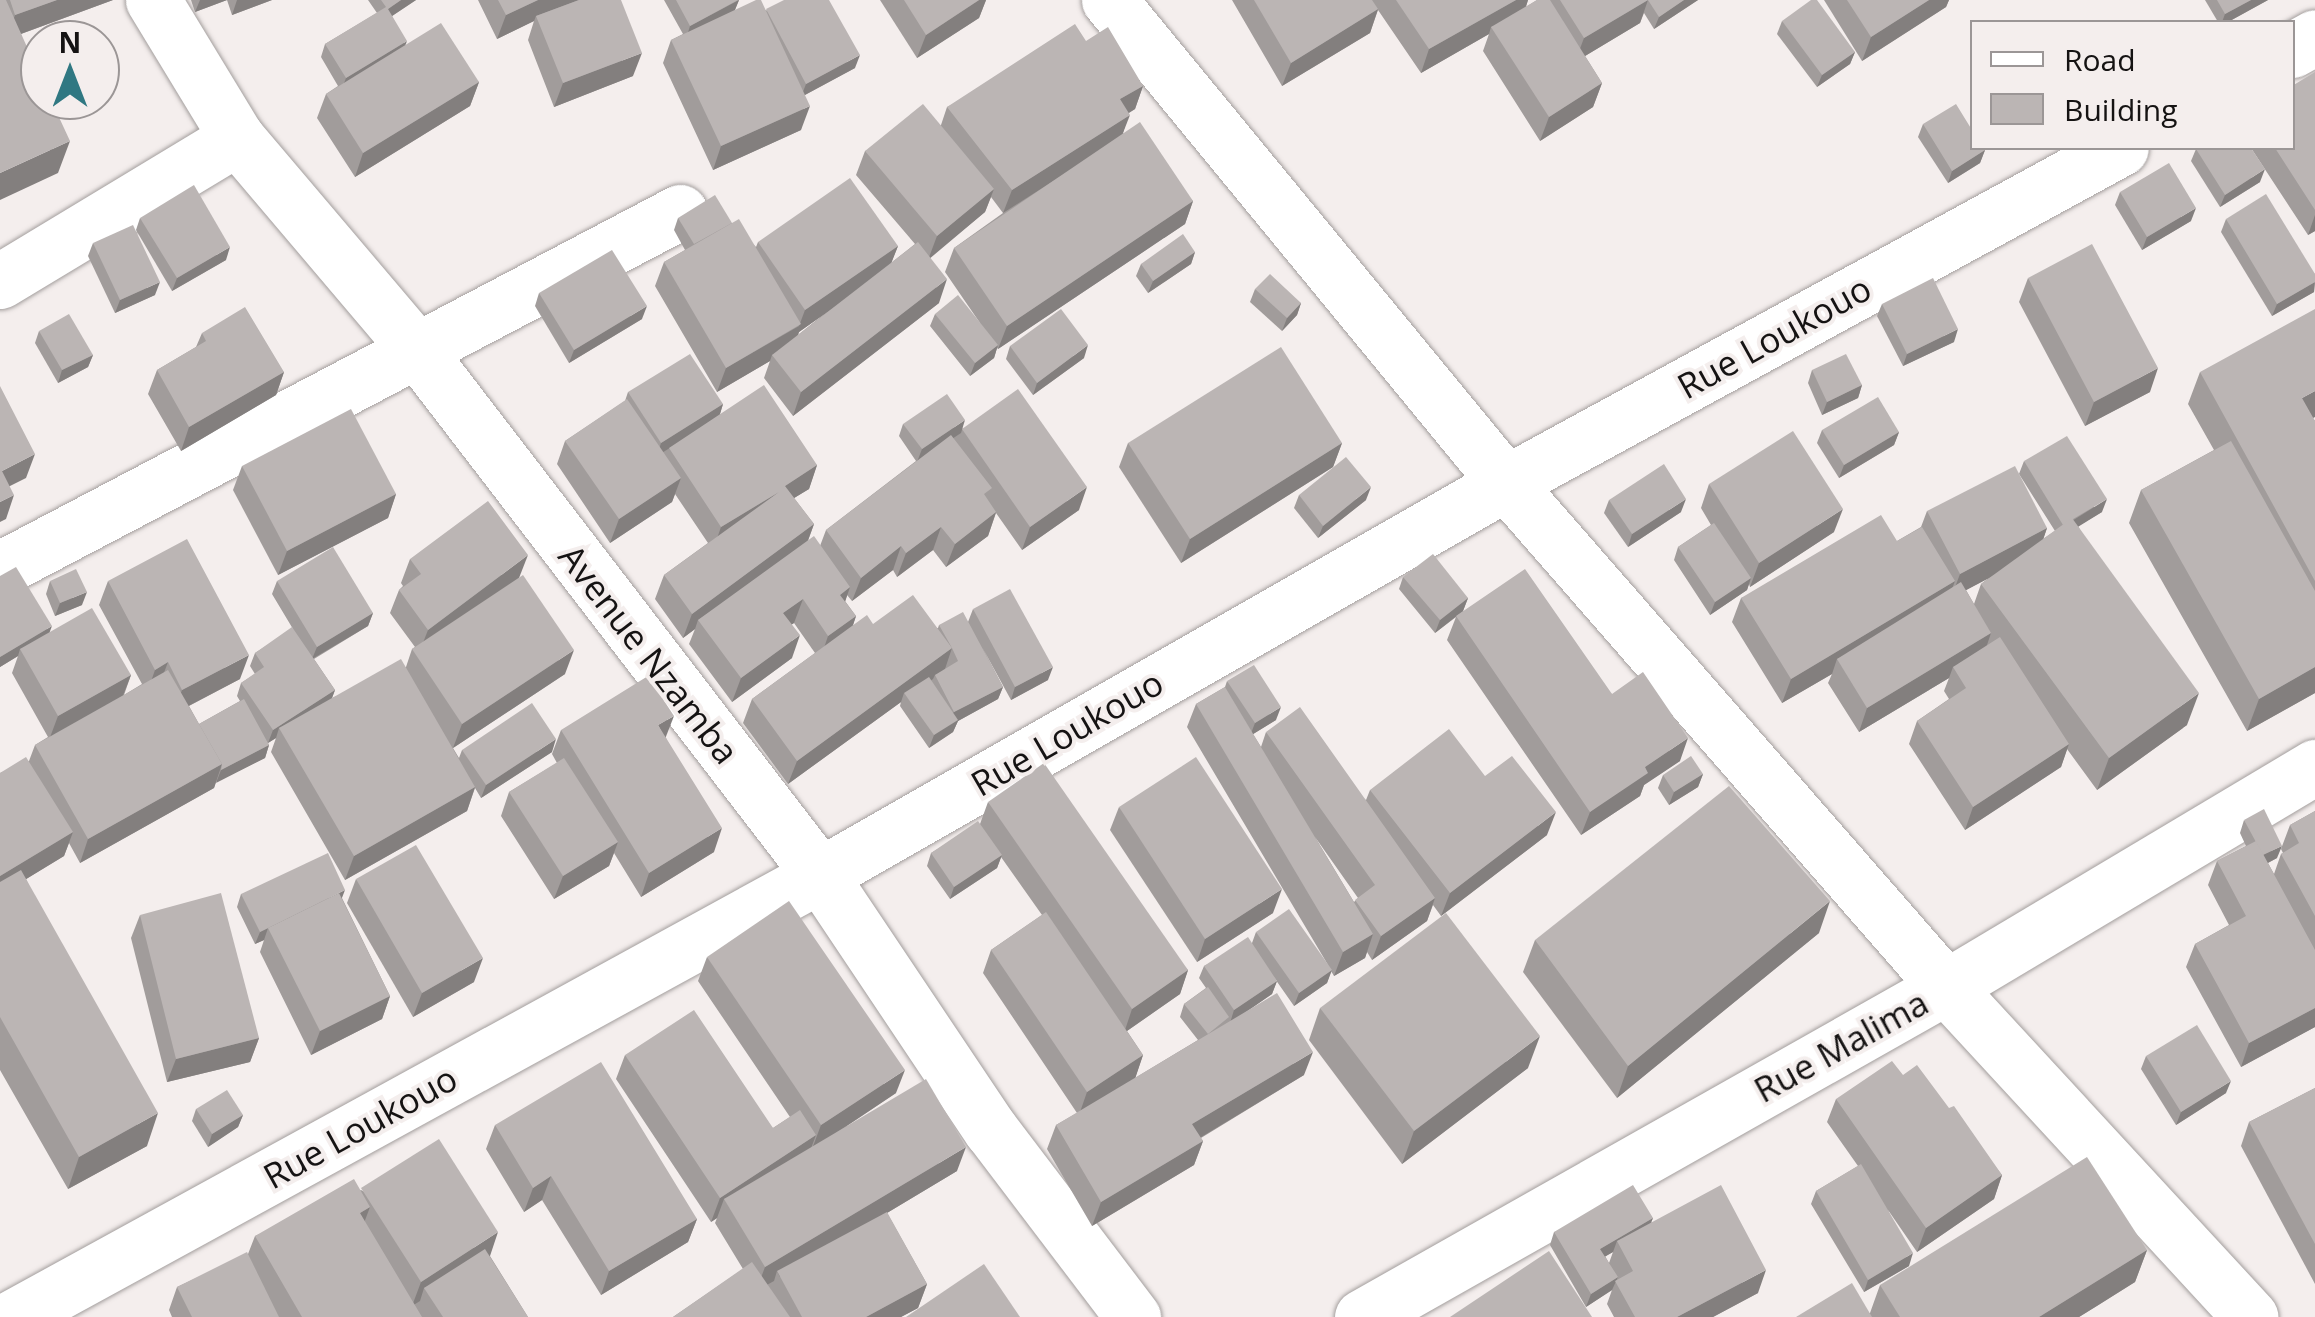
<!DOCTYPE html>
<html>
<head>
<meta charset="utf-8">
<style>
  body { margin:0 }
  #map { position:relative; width:2315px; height:1317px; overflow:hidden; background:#f4eeed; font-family:"Open Sans",sans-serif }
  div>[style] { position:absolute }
  .roads { filter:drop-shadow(0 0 2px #a39e9d) drop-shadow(0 0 2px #a39e9d) }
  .street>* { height:55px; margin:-27.5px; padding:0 27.5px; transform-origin:27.5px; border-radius:27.5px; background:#fff }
  .wall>* { inset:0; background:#a19c9b }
  .shaded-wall>* { inset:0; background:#837f7e }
  .building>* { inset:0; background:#bbb5b4 }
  span { translate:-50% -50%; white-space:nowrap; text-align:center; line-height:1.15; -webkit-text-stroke:8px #f4eeed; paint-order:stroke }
  .street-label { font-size:35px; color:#151313 }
  .legend { position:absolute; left:1970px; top:20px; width:325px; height:130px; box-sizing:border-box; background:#f4eeed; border:2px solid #9b9696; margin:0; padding:12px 18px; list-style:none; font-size:30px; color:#151313 }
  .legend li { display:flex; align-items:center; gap:20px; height:50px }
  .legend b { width:50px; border:2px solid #9b9696 }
  .north { position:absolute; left:20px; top:20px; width:100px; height:100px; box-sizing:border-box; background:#f4eeed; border:2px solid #9b9696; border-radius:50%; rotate:0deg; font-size:28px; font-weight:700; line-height:40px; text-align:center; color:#151313 }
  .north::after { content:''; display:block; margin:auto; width:35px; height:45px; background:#307882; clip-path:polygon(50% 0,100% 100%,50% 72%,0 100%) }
</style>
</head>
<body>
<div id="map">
  <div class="roads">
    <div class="street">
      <div style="left:153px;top:0;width:162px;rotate:58.7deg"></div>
      <div style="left:237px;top:138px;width:277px;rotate:49.7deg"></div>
      <div style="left:416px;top:349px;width:663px;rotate:52.47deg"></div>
      <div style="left:820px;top:875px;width:307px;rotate:56.2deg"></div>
      <div style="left:991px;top:1130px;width:235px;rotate:52.8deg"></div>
      <div style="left:1109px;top:0;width:625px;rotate:50.58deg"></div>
      <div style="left:1506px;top:483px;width:669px;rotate:48.88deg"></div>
      <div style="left:1946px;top:987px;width:449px;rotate:47.3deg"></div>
      <div style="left:2292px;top:50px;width:26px;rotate:-29deg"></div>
      <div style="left:0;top:281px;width:277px;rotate:-31.1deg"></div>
      <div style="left:0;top:569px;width:768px;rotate:-27.7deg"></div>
      <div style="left:13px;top:1317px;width:920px;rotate:-28.71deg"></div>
      <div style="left:820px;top:875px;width:790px;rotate:-29.74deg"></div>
      <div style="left:1506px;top:483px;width:700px;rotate:-28.58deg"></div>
      <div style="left:1362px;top:1317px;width:671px;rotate:-29.47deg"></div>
      <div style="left:1946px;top:987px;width:430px;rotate:-30.8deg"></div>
    </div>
  </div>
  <div class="wall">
    <div style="clip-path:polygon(0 0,113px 0,21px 34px,58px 173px)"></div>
    <div style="clip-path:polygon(191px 0,272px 0,232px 15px,227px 0,195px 12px)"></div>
    <div style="clip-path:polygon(368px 0,416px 0,392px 16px,405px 45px,479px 82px,470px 106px,355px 177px,317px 118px,326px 94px,338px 86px,321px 57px,325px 44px,377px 13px)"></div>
    <div style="clip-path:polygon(478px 0,579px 0,633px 76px,554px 107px,528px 40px,534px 21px,497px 39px)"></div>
    <div style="clip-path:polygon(664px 0,739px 0,735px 10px,766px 10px,855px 68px,805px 95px,801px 130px,713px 170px,663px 63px,671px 40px,683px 34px)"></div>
    <div style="clip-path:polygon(880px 0,986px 0,979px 18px,917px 58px)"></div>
    <div style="clip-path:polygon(1232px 0,1528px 0,1526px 7px,1537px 0,1698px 0,1654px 29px,1644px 13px,1640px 23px,1585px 56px,1602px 83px,1593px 107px,1540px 141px,1483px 51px,1489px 34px,1421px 73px,1378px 10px,1370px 33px,1282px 86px)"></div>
    <div style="clip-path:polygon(1824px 0,1949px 0,1946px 7px,1862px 61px)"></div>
    <div style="clip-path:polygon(2205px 0,2268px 0,2228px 22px,2218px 22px)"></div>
    <div style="clip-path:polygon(1782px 21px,1855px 52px,1850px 64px,1817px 87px,1777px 34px)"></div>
    <div style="clip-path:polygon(evenodd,1086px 41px,1143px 86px,1135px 109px,1129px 113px,1123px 133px,1193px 201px,1185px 224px,998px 349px,997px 348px,994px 358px,970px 376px,930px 326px,935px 314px,980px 323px,945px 272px,954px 248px,1003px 213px,991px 197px,985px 212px,930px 257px,939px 303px,793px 416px,764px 378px,770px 361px,717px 392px,655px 286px,664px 262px,685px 250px,674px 230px,678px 218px,732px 223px,756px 247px,758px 242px,898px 246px,891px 263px,915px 244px,856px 175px,865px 151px,941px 125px,947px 107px,1086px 41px,828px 311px,798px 335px,799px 332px,828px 311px)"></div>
    <div style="clip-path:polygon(2315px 72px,2315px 231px,2308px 235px,2251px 148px,2292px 148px)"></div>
    <div style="clip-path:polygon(1923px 124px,1985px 150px,1980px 163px,1948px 183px,1918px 137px)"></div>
    <div style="clip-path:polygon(2196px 149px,2260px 182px,2220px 207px,2191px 161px)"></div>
    <div style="clip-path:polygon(2120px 192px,2191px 221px,2142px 250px,2115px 205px)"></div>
    <div style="clip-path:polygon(140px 218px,226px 260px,172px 291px,136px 230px)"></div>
    <div style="clip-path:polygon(2226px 219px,2315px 274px,2314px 292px,2272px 316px,2221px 232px)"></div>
    <div style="clip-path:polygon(93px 243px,155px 295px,115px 313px,88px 256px)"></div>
    <div style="clip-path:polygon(1195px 252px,1191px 264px,1148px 293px,1136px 276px,1141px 264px)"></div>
    <div style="clip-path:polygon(2028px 278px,2150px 392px,2085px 426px,2019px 302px)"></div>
    <div style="clip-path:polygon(1255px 289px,1301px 303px,1297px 315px,1282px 331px,1250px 302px)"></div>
    <div style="clip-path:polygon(539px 293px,642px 319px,569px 363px,535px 306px)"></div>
    <div style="clip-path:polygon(1882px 304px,1954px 342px,1903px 366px,1877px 316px)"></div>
    <div style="clip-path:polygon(39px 331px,93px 355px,88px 367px,58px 383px,35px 343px)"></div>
    <div style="clip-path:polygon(202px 333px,284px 372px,276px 395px,181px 451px,148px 394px,157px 370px,196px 347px)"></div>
    <div style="clip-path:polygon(1010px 346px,1084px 358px,1033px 395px,1006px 359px)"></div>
    <div style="clip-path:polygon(1812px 370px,1862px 385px,1858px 398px,1822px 415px,1808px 383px)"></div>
    <div style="clip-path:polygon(2200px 372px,2313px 418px,2315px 421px,2315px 693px,2247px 731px,2129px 523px,2141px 490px,2214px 450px,2188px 404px)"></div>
    <div style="clip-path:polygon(628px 392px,723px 404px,720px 414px,817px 465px,809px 489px,794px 498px,814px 524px,808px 541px,820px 546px,826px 530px,916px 461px,899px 436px,903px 424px,962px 428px,1079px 510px,1022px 550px,996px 513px,988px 536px,946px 567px,933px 550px,897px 577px,893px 570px,852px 601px,847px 595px,845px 601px,856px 616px,853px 625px,873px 624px,938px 628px,939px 625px,968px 622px,973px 609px,1048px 680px,1011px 700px,982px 647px,1003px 687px,998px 699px,958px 721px,953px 732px,929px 748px,900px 706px,901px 702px,788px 784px,743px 723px,752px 699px,815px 653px,794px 623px,792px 624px,792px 658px,732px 702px,689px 644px,695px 629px,683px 638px,655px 599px,664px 575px,708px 543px,675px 494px,672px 502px,610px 543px,557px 464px,565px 441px,625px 401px)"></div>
    <div style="clip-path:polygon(1822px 430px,1899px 432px,1894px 445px,1839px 478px,1817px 443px)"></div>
    <div style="clip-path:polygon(1128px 443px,1342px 443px,1333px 467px,1181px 563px,1119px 467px)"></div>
    <div style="clip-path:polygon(evenodd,2024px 461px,2102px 512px,2078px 526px,2187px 725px,2097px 790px,2067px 749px,2061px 767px,1965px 830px,1909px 744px,1917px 721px,1949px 699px,1944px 691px,1949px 678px,1859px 732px,1828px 683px,1832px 674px,1782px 703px,1732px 622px,1741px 598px,1897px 541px,1921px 527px,1927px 511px,2047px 528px,2043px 539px,2055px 531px,2019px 474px,2024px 461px,1990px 577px,1981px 584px,1974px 604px,1966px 590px,1990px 577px)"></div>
    <div style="clip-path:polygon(242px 466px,396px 494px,388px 518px,278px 575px,233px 490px)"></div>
    <div style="clip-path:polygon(1709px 484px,1834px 532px,1750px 587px,1749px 584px,1747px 590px,1710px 615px,1674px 560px,1678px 547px,1711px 525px,1701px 508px)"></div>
    <div style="clip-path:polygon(1299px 495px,1366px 500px,1318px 538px,1294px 508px)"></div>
    <div style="clip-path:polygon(1609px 500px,1681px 512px,1628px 547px,1604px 513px)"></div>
    <div style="clip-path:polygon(410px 559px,519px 578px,565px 674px,453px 748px,459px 758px,462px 750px,552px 752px,481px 798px,475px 788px,467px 811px,345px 880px,271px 752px,276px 738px,268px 743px,269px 745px,265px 758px,216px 782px,214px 788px,80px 863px,69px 843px,64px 856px,26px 879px,147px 1146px,68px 1189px,0 1070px,0 773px,29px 761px,35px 745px,48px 737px,12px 673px,18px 656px,0 667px,0 576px,49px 632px,131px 675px,124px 695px,142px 684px,99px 605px,108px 581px,240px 679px,189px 706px,199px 724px,240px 701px,237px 696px,241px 683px,255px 674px,250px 666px,255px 653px,293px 629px,272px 594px,277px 581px,373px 613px,368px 626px,314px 659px,335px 690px,332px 698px,406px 667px,412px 649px,415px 647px,390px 613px,399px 590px,403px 586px,401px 583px)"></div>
    <div style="clip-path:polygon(1403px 577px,1468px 598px,1463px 611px,1612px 694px,1680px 761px,1644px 785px,1640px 796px,1581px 835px,1447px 640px,1456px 617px,1435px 633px,1399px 589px)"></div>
    <div style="clip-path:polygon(50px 581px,82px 605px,55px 616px,46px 594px)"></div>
    <div style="clip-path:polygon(evenodd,1227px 681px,1276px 720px,1253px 734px,1261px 747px,1266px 732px,1366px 800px,1370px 790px,1485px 776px,1547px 835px,1441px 916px,1433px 905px,1427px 921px,1372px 960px,1367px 952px,1365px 958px,1334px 976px,1331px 971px,1327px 983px,1294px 1006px,1273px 976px,1277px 981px,1272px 994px,1246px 1012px,1304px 1075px,1201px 1138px,1203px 1141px,1194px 1165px,1092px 1226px,1047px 1149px,1056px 1125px,1077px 1113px,983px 973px,991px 950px,1042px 915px,1001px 857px,997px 868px,950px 899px,927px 866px,931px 853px,980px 824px,988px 802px,1188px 970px,1180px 994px,1127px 1031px,1143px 1055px,1135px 1078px,1198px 1040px,1180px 1017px,1184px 1004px,1206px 988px,1199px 978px,1204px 966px,1252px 943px,1256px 932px,1328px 965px,1187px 727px,1196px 704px,1225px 687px,1227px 681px,1315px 837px,1358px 898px,1354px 902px,1315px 837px)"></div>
    <div style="clip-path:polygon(561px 730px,666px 738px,714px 852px,641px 897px,614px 853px,609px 866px,554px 899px,501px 816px,509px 792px,557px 763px,552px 754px)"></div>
    <div style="clip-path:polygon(1703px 774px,1698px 787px,1669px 805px,1658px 788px,1663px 775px)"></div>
    <div style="clip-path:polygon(1119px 807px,1273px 913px,1197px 962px,1110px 830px)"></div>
    <div style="clip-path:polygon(2315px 811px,2315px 1027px,2241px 1067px,2186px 967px,2195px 944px,2229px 925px,2208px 885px,2217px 861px,2246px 846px,2240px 833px,2244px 820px,2277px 858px,2268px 863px,2274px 874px,2281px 854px,2283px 853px,2281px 849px,2290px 825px)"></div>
    <div style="clip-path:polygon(356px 879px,474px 982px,413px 1017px,347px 903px)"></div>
    <div style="clip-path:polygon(241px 894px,342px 898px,390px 996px,382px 1019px,311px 1055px,260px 952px,264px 940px,255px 944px,237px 907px)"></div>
    <div style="clip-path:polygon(140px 915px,259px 1038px,250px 1062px,167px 1082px,131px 938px)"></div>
    <div style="clip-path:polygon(1819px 933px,1617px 1098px,1523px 972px,1535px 940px)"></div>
    <div style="clip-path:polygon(707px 957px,896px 1093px,847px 1126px,957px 1171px,887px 1213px,927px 1284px,918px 1308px,901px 1317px,673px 1317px,743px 1269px,715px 1223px,717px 1218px,711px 1222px,616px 1079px,625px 1055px,773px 1128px,790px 1117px,698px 981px)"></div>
    <div style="clip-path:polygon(1320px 1008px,1528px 1068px,1402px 1164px,1309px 1040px)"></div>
    <div style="clip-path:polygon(2146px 1056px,2226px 1093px,2176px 1125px,2141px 1069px)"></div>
    <div style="clip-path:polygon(2315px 1088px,2315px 1284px,2241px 1146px,2249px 1122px)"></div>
    <div style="clip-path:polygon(1836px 1099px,1949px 1108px,2002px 1175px,1994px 1199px,1917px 1252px,1888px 1210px,1909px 1266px,1864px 1292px,1811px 1204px,1816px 1191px,1858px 1166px,1827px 1122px)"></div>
    <div style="clip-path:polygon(196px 1109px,243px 1115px,238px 1127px,208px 1147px,192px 1121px)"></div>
    <div style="clip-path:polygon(495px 1125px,697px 1219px,688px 1242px,601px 1295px,542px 1200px,524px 1212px,486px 1149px)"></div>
    <div style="clip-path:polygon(361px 1190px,490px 1256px,528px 1317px,172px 1317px,169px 1310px,177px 1287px,248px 1254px,255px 1236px)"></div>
    <div style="clip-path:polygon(evenodd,1653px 1218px,1651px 1222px,1758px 1293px,1713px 1317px,1614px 1317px,1607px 1304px,1612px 1290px,1586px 1307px,1550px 1245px,1554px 1232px,1653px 1218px,1613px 1252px,1609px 1263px,1605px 1256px,1613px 1252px)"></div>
    <div style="clip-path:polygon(2147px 1250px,2135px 1282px,2079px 1317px,1796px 1317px,1870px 1313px,1880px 1285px)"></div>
  </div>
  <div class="shaded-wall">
    <div style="clip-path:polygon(57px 0,113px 0,7px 39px,15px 15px)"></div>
    <div style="clip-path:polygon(200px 0,227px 0,195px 12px)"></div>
    <div style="clip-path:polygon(237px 0,272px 0,232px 15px)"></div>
    <div style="clip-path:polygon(401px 0,416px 0,383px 22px,388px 9px)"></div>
    <div style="clip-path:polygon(538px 0,579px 0,536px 16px,534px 21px,497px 39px,506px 15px)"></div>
    <div style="clip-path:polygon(739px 0,734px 12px,686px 39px,690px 26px)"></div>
    <div style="clip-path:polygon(979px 0,986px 0,979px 18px,917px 58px,926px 35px)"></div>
    <div style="clip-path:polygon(1516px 0,1528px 0,1523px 15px,1491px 27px,1489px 34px,1421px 73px,1429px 49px)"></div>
    <div style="clip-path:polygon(1648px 0,1640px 23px,1575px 62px,1584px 38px)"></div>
    <div style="clip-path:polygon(1684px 0,1698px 0,1654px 29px,1659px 17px)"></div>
    <div style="clip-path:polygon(1929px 0,1949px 0,1946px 7px,1862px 61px,1871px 37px)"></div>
    <div style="clip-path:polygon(2251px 0,2268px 0,2228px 22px,2222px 22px,2225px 14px)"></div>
    <div style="clip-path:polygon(1378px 9px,1370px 33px,1282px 86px,1291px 63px)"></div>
    <div style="clip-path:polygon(407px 41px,402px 54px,341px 91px,346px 78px)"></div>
    <div style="clip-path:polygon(1855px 52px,1850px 64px,1817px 87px,1822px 75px)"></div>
    <div style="clip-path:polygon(642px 53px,633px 76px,554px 107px,563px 83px)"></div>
    <div style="clip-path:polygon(860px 55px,855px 68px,801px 97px,806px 84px)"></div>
    <div style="clip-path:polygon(479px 82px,470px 106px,355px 177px,363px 153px)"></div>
    <div style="clip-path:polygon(1602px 83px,1593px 107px,1540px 141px,1549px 117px)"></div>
    <div style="clip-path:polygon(1143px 86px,1135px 109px,1112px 123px,1120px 99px)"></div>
    <div style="clip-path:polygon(810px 106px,801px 130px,713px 170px,721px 146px)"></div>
    <div style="clip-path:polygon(1130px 115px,1121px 138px,1003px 213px,1012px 190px)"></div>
    <div style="clip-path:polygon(70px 141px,58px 173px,0 200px,0 173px)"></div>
    <div style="clip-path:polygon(1985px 150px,1980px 163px,1948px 183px,1952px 171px)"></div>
    <div style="clip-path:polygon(2265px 169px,2260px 182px,2220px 207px,2225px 195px)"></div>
    <div style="clip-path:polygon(994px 189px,985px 212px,928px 260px,937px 236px)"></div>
    <div style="clip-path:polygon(1193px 201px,1185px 224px,998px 349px,1007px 326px)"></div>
    <div style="clip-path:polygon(2196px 208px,2191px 221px,2142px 250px,2147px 237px)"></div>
    <div style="clip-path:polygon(2315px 215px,2315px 231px,2308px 235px)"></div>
    <div style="clip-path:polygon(898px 246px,889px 269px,799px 332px,793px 348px,772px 355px,770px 361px,717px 392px,726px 368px,799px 326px,805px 310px)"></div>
    <div style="clip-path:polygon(230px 247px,226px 260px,172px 291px,177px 278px)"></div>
    <div style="clip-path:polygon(1195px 252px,1191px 264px,1148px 293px,1153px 281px)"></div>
    <div style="clip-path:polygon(947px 279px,939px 303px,793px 416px,801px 392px)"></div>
    <div style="clip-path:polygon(160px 282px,155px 295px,115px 313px,120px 300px)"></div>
    <div style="clip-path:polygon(2315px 282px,2314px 292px,2272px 316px,2277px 304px)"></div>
    <div style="clip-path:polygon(1301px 303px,1297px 315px,1282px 331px,1287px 318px)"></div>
    <div style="clip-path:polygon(647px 306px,642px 319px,569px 363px,574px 350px)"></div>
    <div style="clip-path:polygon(1958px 329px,1954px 342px,1903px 366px,1907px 354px)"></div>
    <div style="clip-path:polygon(998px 345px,994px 358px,970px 376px,975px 363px)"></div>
    <div style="clip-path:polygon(1088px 345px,1084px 358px,1033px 395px,1037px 383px)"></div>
    <div style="clip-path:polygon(93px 355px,88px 367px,58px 383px,62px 370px)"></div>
    <div style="clip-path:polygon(2158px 368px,2150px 392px,2085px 426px,2094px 402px)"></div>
    <div style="clip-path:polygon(284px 372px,276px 395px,181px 451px,189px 427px)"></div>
    <div style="clip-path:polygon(1862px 385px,1858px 398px,1822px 415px,1827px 402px)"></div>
    <div style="clip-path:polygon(2315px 391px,2315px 417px,2291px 430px,2302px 398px)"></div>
    <div style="clip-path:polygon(723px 404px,719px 417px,657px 456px,661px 443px)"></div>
    <div style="clip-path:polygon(965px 420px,961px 433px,917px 462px,922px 449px)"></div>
    <div style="clip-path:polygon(1899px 432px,1894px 445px,1839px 478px,1844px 465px)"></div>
    <div style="clip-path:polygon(1342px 443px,1333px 467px,1181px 563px,1190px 539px)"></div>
    <div style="clip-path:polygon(35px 454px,26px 478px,0 491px,2px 471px)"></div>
    <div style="clip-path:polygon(817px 465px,809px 489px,776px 509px,785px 486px)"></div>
    <div style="clip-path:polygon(681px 478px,672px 502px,610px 543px,619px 519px)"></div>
    <div style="clip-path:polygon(1087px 487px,1079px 510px,1022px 550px,1030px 527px)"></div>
    <div style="clip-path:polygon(1371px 487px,1366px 500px,1318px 538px,1323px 526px)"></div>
    <div style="clip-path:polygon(779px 492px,713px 550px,721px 527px)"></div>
    <div style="clip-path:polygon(396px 494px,388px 518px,278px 575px,287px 551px)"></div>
    <div style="clip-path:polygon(14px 495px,6px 519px,0 522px,0 502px)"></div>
    <div style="clip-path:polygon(1686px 499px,1681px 512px,1628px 547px,1632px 534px)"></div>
    <div style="clip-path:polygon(2107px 499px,2102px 512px,2060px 538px,2064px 526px)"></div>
    <div style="clip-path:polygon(1843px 509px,1834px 532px,1750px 587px,1759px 563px)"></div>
    <div style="clip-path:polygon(996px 512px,988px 536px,946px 567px,955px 544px)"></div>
    <div style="clip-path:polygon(814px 524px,805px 548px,698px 620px,695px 629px,683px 638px,692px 614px)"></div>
    <div style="clip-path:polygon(941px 527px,933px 550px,897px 577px,906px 553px)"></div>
    <div style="clip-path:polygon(2047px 528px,2039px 552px,1951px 598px,1960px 574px)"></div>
    <div style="clip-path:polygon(901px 546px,893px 570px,852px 601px,861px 578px)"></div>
    <div style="clip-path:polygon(528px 555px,519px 578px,419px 653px,428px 630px)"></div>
    <div style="clip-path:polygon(1751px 578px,1747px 590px,1710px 615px,1715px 602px)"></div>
    <div style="clip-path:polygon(1955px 581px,1946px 605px,1837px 659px,1832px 674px,1782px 703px,1791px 679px)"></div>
    <div style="clip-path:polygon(850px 587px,842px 611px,840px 595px)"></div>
    <div style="clip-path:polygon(87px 592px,82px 605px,55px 616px,60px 603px)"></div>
    <div style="clip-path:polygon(1468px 598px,1463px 611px,1435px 633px,1440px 620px)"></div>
    <div style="clip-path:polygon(803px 599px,794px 623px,775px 636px,783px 613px)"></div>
    <div style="clip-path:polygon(373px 613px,368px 626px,312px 659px,317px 647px)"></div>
    <div style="clip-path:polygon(856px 616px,848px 640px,820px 660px,828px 636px)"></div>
    <div style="clip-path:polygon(52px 626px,47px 639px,20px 649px,18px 656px,0 667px,0 657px)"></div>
    <div style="clip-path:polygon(1991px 633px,1983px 657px,1953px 667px,1949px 678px,1859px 732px,1867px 708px)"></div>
    <div style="clip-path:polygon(800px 635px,792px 658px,732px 702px,741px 678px)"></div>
    <div style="clip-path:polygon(952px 648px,944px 672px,935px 675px,933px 679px,908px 698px,904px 693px,901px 702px,788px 784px,797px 761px)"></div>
    <div style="clip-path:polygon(574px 650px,565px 674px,453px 748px,462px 724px)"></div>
    <div style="clip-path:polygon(249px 655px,240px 679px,173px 714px,182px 690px)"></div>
    <div style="clip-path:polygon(168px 662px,159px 686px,147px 693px,155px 670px)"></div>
    <div style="clip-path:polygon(1053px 667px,1048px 680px,1011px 700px,1015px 687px)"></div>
    <div style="clip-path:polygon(2315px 667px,2315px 693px,2247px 731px,2259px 699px)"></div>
    <div style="clip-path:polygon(131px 675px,122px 698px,49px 740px,58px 716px)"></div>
    <div style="clip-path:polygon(1003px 687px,998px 699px,958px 721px,953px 732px,929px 748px,934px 735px,954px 712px)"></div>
    <div style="clip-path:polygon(335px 690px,330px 703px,279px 728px,276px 738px,268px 743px,273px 730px)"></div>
    <div style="clip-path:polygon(2199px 693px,2187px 725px,2097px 790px,2109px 758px)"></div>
    <div style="clip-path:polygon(1281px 707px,1276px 720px,1250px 736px,1255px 723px)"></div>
    <div style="clip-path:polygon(674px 716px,665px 739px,658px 725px)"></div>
    <div style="clip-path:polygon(1688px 738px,1680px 761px,1644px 785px,1640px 796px,1581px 835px,1590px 812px,1645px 767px)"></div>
    <div style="clip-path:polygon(556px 739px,552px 752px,481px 798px,486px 785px)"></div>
    <div style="clip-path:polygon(2069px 744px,2061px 767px,1965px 830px,1973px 807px)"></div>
    <div style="clip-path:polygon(269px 745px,265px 758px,216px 783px,221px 770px)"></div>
    <div style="clip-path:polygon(222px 764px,214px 788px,80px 863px,88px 839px)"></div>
    <div style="clip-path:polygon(1703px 774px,1698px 787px,1669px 805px,1674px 792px)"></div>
    <div style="clip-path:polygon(475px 787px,467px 811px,345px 880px,354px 856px)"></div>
    <div style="clip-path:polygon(1556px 812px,1547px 835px,1441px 916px,1450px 893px)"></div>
    <div style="clip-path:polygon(722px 828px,714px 852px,641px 897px,649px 873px)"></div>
    <div style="clip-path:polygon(73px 832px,64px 856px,0 895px,0 876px)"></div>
    <div style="clip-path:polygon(618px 842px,609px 866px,554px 899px,563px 876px)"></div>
    <div style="clip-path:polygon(2282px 846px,2277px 858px,2258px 868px,2262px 855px)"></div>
    <div style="clip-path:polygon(1002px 855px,997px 868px,950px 899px,954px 887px)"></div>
    <div style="clip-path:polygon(1282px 889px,1273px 913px,1197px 962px,1205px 939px)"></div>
    <div style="clip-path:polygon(345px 890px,340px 903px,268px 928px,264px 940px,255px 944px,260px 932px)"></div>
    <div style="clip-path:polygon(1435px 898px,1427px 921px,1372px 960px,1381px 936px)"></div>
    <div style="clip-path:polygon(1830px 901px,1819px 933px,1617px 1098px,1628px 1066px)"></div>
    <div style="clip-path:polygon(1373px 934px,1365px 958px,1334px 976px,1343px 952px)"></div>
    <div style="clip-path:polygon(483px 958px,474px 982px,413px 1017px,422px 993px)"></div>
    <div style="clip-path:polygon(1188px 970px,1180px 994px,1124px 1033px,1132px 1009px)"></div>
    <div style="clip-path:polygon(1332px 970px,1327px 983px,1294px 1006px,1299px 993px)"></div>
    <div style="clip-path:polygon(1277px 981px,1272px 994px,1230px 1023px,1234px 1010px)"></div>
    <div style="clip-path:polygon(390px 996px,382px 1019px,311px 1055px,320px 1031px)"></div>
    <div style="clip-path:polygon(2315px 1008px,2315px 1027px,2241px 1067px,2249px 1043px)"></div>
    <div style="clip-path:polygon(1540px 1036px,1528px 1068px,1402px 1164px,1414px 1131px)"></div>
    <div style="clip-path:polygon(259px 1038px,250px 1062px,167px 1082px,176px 1059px)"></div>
    <div style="clip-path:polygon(1313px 1052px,1304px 1075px,1183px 1148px,1192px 1124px)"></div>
    <div style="clip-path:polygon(1143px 1055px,1135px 1079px,1079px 1115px,1087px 1092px)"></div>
    <div style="clip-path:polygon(905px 1070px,896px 1093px,812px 1149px,821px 1125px)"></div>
    <div style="clip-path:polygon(2231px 1081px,2226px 1093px,2176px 1125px,2181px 1112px)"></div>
    <div style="clip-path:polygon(158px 1113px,147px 1146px,68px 1189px,79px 1157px)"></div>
    <div style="clip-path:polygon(243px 1115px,238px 1127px,208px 1147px,212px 1134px)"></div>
    <div style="clip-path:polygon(816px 1135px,807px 1159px,724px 1199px,717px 1218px,711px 1222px,720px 1198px)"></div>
    <div style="clip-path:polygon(1203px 1141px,1194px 1165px,1092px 1226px,1101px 1202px)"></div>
    <div style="clip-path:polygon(966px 1147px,957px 1171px,780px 1277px,777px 1271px,774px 1281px,756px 1291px,765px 1267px)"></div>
    <div style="clip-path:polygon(2002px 1175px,1994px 1199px,1917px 1252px,1926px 1228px)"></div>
    <div style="clip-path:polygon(551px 1176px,542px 1200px,524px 1212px,533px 1188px)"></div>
    <div style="clip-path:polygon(370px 1207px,358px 1239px,360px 1213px)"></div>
    <div style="clip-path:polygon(1653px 1218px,1648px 1230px,1617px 1241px,1613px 1252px,1596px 1262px,1600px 1249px)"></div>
    <div style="clip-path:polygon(697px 1219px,688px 1242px,601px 1295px,609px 1271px)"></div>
    <div style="clip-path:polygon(498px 1232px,490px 1256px,424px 1288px,420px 1301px,412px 1306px,421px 1282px)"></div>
    <div style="clip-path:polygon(2147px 1250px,2135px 1282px,2079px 1317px,2039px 1317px)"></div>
    <div style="clip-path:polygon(1913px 1253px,1909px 1266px,1864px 1292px,1868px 1280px)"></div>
    <div style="clip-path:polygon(1766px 1270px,1758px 1293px,1713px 1317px,1677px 1317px)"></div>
    <div style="clip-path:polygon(1618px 1277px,1612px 1290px,1586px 1307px,1591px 1294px)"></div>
    <div style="clip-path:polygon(927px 1284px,918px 1308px,901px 1317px,866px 1317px)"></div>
  </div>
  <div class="building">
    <div style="clip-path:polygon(0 0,6px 0,40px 76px,40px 100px,51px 100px,70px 141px,0 173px)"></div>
    <div style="clip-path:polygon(10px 0,57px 0,15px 15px)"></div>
    <div style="clip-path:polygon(381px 0,401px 0,388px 9px,407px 41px,346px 78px,325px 44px,386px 7px)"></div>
    <div style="clip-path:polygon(498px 0,538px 0,506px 15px)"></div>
    <div style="clip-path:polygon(579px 0,621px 0,642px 53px,563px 83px,536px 16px)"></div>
    <div style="clip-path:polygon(676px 0,738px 0,690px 26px)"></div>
    <div style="clip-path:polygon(756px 0,761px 0,810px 106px,721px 146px,671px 40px)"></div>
    <div style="clip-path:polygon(784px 0,829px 0,860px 55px,806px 84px,766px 9px)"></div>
    <div style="clip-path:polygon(904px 0,979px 0,926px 35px)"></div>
    <div style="clip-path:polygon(1254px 0,1372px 0,1378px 9px,1291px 63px)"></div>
    <div style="clip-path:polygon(1396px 0,1516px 0,1429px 49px)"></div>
    <div style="clip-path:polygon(1537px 0,1550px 0,1602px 83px,1549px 117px,1491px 27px)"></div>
    <div style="clip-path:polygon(1560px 0,1648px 0,1584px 38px)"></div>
    <div style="clip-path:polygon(1648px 0,1684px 0,1659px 17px)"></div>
    <div style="clip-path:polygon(1811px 0,1817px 0,1855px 52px,1822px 75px,1782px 21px)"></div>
    <div style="clip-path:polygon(1847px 0,1929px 0,1871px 37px)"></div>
    <div style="clip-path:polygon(2217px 0,2251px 0,2225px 14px)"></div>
    <div style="clip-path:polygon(441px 23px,479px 82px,363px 153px,326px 94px)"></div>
    <div style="clip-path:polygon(1075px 24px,1086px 41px,1108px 27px,1143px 86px,1120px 99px,1130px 115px,1012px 190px,947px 107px)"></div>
    <div style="clip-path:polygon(2315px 72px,2315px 210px,2275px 148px,2292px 148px,2292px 86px)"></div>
    <div style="clip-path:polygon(923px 104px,994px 189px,937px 236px,865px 151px)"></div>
    <div style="clip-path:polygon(1956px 104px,1972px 130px,1972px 148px,1984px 148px,1985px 150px,1952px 171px,1923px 124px)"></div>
    <div style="clip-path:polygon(1140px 122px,1193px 201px,1007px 326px,954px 248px)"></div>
    <div style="clip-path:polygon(2198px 148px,2251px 148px,2265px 169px,2225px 195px,2196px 149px)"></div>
    <div style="clip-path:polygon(2169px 163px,2196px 208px,2147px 237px,2120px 192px)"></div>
    <div style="clip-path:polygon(850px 178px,898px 246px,805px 310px,758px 242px)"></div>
    <div style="clip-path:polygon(194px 185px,230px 247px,177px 278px,140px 218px)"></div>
    <div style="clip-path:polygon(2266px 194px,2315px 274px,2315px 282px,2277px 304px,2226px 219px)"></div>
    <div style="clip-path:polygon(715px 195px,732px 223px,694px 244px,678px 218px)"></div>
    <div style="clip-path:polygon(739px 219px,801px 324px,726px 368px,664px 262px)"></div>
    <div style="clip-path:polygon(133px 225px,160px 282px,120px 300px,93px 243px)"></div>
    <div style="clip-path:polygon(1183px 234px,1195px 252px,1153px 281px,1141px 264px)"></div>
    <div style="clip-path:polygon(918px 242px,947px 279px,801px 392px,772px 355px)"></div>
    <div style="clip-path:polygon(2092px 244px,2158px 368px,2094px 402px,2028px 278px)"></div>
    <div style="clip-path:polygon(612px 250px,647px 306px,574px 350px,539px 293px)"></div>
    <div style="clip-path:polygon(1270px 274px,1301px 303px,1287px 318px,1255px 289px)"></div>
    <div style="clip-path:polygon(1933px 278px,1958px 329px,1907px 354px,1882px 304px)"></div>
    <div style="clip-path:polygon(958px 295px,998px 345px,975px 363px,935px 314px)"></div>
    <div style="clip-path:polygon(245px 307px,284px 372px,189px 427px,157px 370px,206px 341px,202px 333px)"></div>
    <div style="clip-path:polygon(1061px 309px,1088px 345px,1037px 383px,1010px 346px)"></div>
    <div style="clip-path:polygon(2315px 309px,2315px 391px,2302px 398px,2315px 421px,2315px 581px,2200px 372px)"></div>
    <div style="clip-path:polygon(69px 314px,93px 355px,62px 370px,39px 331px)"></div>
    <div style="clip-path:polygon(1281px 347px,1342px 443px,1190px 539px,1128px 443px)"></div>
    <div style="clip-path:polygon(690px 354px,723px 404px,661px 443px,628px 392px)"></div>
    <div style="clip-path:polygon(1846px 354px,1862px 385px,1827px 402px,1812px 370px)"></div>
    <div style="clip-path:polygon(764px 385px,817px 465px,785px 486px,814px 524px,692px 614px,664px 575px,779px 492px,721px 527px,669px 448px)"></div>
    <div style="clip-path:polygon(0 386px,35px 454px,2px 471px,14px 495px,0 502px)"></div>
    <div style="clip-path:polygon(1018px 389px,1087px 487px,1030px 527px,962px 429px)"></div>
    <div style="clip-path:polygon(947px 394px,965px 420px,922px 449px,903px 424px)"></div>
    <div style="clip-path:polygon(1878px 397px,1899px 432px,1844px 465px,1822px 430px)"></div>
    <div style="clip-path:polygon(627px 399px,681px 478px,619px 519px,565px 441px)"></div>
    <div style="clip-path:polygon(351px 409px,396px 494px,287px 551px,242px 466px)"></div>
    <div style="clip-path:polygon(1793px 431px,1843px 509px,1759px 563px,1709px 484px)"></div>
    <div style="clip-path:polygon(951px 435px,992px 488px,984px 494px,996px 512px,955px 544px,941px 527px,906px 553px,901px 546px,861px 578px,826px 530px)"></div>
    <div style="clip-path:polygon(2067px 436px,2107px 499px,2063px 525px,2024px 461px)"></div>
    <div style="clip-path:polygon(2231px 441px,2315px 591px,2315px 667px,2259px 699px,2141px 490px)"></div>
    <div style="clip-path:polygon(1346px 457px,1371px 487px,1323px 526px,1299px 495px)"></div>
    <div style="clip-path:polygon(1664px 464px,1686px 499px,1632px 534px,1609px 500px)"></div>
    <div style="clip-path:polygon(2015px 466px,2047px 528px,1960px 574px,1927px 511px)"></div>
    <div style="clip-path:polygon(488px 501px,528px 555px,428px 630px,399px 590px,421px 574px,410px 559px)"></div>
    <div style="clip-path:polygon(1881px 515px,1897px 541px,1922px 527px,1955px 581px,1791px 679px,1741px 598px)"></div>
    <div style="clip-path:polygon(2072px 518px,2199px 693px,2109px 758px,1981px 584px)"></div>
    <div style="clip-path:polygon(1714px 523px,1751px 578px,1715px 602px,1678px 547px)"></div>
    <div style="clip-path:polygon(814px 536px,850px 587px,840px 595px,856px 616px,828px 636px,803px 599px,783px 613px,800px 635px,741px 678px,698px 620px)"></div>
    <div style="clip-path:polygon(187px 539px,249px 655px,182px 690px,168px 662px,155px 670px,108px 581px)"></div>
    <div style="clip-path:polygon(333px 547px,373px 613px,317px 647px,277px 581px)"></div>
    <div style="clip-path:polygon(1433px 554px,1468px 598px,1440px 620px,1403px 577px)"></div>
    <div style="clip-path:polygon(16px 567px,52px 626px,0 657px,0 576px)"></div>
    <div style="clip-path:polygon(76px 569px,87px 592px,60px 603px,50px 581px)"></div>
    <div style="clip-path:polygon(1525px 569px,1612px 694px,1643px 672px,1688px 738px,1645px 767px,1648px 773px,1590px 812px,1456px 616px)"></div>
    <div style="clip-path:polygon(523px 575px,574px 650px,462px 724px,412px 649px)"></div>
    <div style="clip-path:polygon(1961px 582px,1991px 633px,1867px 708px,1837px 659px)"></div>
    <div style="clip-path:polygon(1010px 589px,1053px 667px,1015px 687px,973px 609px)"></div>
    <div style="clip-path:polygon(913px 595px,952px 648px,797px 761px,752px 699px,867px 615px,873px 624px)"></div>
    <div style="clip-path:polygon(92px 608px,131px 675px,58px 716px,20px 649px)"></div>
    <div style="clip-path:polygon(963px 612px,1003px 687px,954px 712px,935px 675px,958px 661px,952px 648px,939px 625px)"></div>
    <div style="clip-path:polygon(292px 627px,335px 690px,273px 730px,241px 683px,264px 667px,255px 653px)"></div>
    <div style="clip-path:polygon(2000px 637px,2069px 744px,1973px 807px,1917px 721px,1966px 688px,1953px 667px)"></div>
    <div style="clip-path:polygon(401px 659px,475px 787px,354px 856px,279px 728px)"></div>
    <div style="clip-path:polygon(1254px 665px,1281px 707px,1255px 723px,1227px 681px)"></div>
    <div style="clip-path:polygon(168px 670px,222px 764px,88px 839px,35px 745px)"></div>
    <div style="clip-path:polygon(648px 676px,674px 716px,658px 725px,722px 828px,649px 873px,561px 730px)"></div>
    <div style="clip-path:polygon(929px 677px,958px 720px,934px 735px,904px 693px)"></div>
    <div style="clip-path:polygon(1225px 687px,1373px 934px,1343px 952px,1196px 704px)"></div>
    <div style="clip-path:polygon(244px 699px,269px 745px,221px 770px,222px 764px,199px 724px)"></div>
    <div style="clip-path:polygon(532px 703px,556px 739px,486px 785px,462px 750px)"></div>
    <div style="clip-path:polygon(1300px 707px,1435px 898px,1381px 936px,1355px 900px,1375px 885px,1266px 732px)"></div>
    <div style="clip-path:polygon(1449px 729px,1485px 776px,1512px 756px,1556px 812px,1450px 893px,1370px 790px)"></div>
    <div style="clip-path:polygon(1691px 756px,1703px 774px,1674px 792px,1663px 775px)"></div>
    <div style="clip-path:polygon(26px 757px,73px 832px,0 876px,0 773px)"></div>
    <div style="clip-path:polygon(1196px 757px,1282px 889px,1205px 939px,1119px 807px)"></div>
    <div style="clip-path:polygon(564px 758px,618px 842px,563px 876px,509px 792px)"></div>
    <div style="clip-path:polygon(1044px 763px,1188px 970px,1132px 1009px,988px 802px)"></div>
    <div style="clip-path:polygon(1729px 786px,1830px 901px,1628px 1066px,1535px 940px)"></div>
    <div style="clip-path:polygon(2264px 809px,2282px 846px,2263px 855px,2244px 820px)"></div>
    <div style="clip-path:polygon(2315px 811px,2315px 916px,2281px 854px,2299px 843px,2290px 825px)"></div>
    <div style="clip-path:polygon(978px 821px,1002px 855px,954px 887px,931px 853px)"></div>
    <div style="clip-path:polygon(2256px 841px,2315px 950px,2315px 1008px,2249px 1043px,2195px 944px,2246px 916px,2217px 861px)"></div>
    <div style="clip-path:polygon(416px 845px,483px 958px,422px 993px,356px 879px)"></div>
    <div style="clip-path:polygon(328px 853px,345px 890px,260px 932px,241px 894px)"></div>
    <div style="clip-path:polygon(21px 870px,158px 1113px,79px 1157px,0 1017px,0 882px)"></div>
    <div style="clip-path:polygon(221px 893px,259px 1038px,176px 1059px,140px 915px)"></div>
    <div style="clip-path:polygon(339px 893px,390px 996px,320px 1031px,268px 928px)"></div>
    <div style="clip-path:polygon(789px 901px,905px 1070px,821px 1125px,707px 957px)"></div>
    <div style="clip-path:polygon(1289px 909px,1332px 970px,1299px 993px,1256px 932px)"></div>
    <div style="clip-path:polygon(1046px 912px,1143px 1055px,1087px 1092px,991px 950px)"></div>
    <div style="clip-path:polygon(1446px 913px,1540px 1036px,1414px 1131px,1320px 1008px)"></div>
    <div style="clip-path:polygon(1248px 937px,1277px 981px,1234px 1010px,1204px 966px)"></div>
    <div style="clip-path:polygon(1208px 987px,1229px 1017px,1208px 1034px,1184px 1004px)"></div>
    <div style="clip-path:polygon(1277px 993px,1313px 1052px,1192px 1124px,1203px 1141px,1101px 1202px,1056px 1125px)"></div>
    <div style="clip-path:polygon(694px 1010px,773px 1128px,800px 1110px,816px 1135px,720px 1198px,625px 1055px)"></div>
    <div style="clip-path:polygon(2197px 1025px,2231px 1081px,2181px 1112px,2146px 1056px)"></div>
    <div style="clip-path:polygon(1892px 1061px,1903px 1075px,1917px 1065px,1949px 1108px,1954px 1106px,2002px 1175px,1926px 1228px,1836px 1099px)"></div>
    <div style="clip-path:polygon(601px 1062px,697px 1219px,609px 1271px,551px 1176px,533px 1188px,495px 1125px)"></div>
    <div style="clip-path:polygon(926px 1079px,966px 1147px,765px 1267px,724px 1199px)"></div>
    <div style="clip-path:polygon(2315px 1088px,2315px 1244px,2249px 1122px)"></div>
    <div style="clip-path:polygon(227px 1090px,243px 1115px,212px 1134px,196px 1109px)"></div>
    <div style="clip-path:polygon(439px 1139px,498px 1232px,421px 1282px,361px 1188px)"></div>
    <div style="clip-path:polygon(2087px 1157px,2147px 1250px,2039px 1317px,1900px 1317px,1880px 1285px)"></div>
    <div style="clip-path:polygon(1861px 1164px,1913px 1253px,1868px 1280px,1816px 1191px)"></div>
    <div style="clip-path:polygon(354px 1179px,370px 1207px,360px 1213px,422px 1317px,302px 1317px,255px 1236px)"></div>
    <div style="clip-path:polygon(1633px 1185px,1653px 1218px,1600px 1249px,1618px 1277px,1591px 1294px,1554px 1232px)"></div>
    <div style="clip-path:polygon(1721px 1185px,1766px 1270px,1677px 1317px,1635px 1317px,1615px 1281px,1633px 1271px,1617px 1241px)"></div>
    <div style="clip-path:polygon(887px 1212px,927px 1284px,866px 1317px,802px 1317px,777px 1271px)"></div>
    <div style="clip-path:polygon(485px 1249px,528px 1317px,443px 1317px,424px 1288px)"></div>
    <div style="clip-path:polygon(1549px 1251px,1592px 1317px,1450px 1317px)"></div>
    <div style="clip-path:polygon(247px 1252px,279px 1317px,192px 1317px,177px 1287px)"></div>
    <div style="clip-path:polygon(752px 1262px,790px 1317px,673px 1317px)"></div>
    <div style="clip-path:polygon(984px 1264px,1020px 1317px,906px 1317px)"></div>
    <div style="clip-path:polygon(1852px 1283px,1872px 1317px,1796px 1317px)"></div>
  </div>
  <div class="street-label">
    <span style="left:1774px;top:337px;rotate:-29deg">Rue Loukouo</span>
    <span style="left:649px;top:654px;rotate:52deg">Avenue Nzamba</span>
    <span style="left:1067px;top:733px;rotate:-30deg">Rue Loukouo</span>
    <span style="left:1841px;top:1046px;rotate:-29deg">Rue Malima</span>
    <span style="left:360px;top:1127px;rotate:-29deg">Rue Loukouo</span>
  </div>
  <ul class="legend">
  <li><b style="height:12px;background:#fff"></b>Road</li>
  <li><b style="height:28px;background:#bbb5b4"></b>Building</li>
  </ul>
  <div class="north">N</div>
</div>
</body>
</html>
